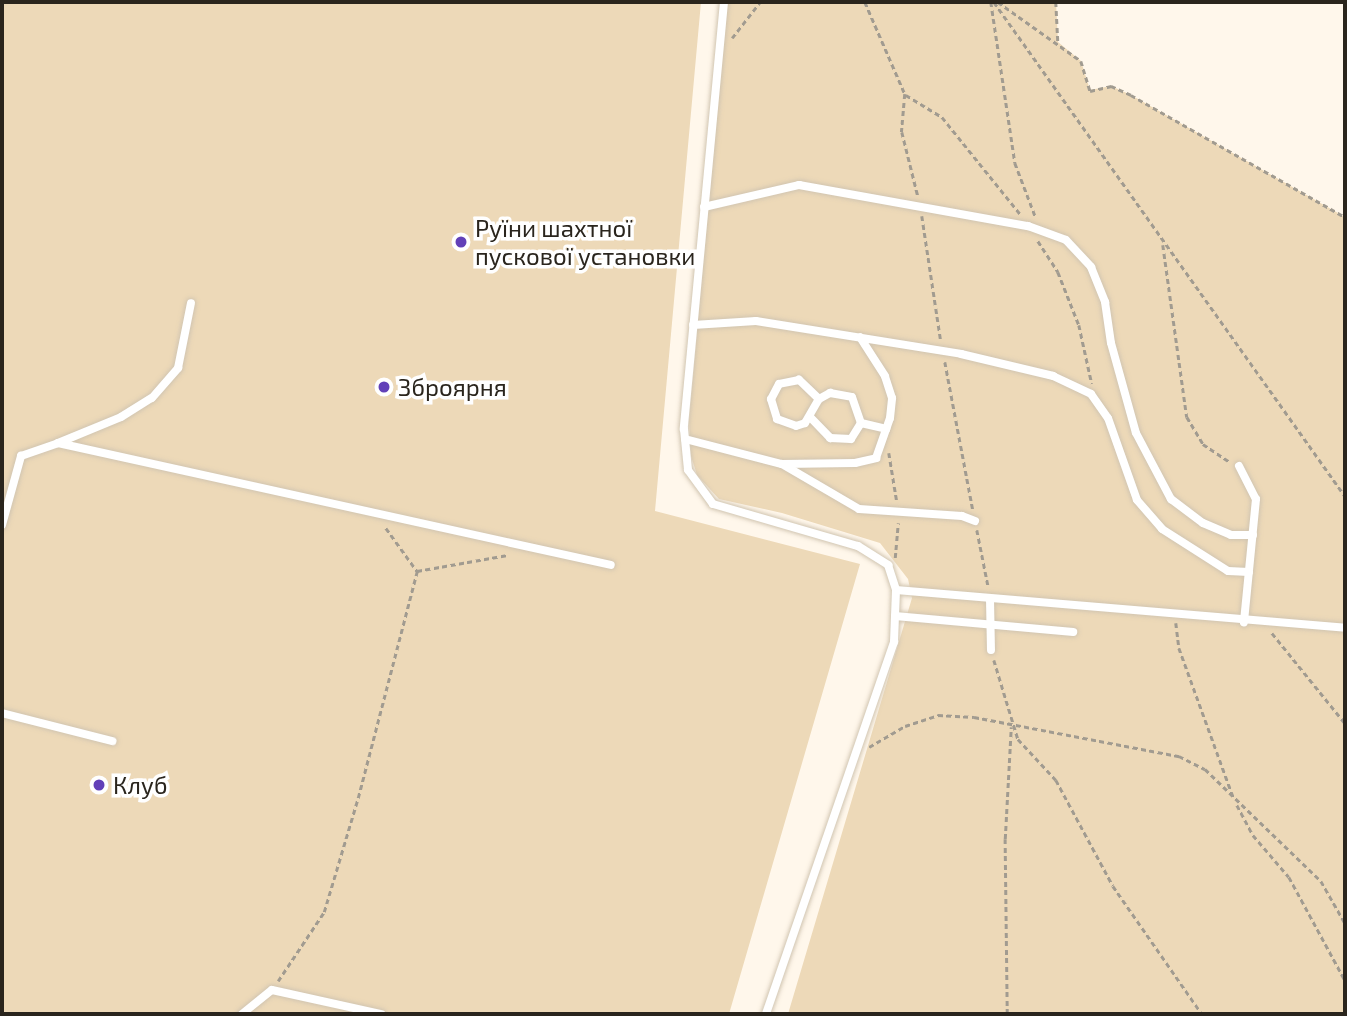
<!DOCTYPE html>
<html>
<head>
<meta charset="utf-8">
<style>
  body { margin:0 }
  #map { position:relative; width:1347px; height:1016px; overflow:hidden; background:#fff7eb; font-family:"Exo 2",sans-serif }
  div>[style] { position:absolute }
  .green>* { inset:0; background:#edd9b8 }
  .path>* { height:2.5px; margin-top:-1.25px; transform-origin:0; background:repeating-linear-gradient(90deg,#a19b90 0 5px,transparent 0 8.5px) }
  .roads { filter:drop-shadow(0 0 2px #d1c5b1) drop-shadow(0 0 2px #d1c5b1) }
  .service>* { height:8px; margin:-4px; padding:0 4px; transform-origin:4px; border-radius:4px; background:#fff }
  .dots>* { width:19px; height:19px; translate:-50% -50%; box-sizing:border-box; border:4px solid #fff; border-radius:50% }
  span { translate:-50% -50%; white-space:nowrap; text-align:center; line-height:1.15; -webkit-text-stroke:7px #fff; paint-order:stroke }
  .poi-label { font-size:24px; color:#2a251d }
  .left { translate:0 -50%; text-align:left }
  .frame { position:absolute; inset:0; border:4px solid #2a251d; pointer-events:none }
</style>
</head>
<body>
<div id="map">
  <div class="green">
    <div style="clip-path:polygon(2px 2px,701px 2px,655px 511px,860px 564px,729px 1014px,2px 1014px)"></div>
    <div style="clip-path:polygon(727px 2px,1056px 2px,1058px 42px,1081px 61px,1090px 90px,1111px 86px,1131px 95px,1345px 217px,1345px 1014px,788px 1014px,912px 598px,908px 579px,880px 543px,782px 513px,719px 499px,697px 475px,691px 456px,689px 421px)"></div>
  </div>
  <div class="path">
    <div style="left:865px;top:2px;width:100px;rotate:66.5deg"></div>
    <div style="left:905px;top:94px;width:38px;rotate:95deg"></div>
    <div style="left:902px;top:132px;width:66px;rotate:76deg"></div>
    <div style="left:991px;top:2px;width:163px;rotate:81.5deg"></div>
    <div style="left:1015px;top:163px;width:59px;rotate:69.1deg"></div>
    <div style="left:994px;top:2px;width:606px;rotate:54.61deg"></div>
    <div style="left:998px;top:2px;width:102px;rotate:35.4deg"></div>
    <div style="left:1081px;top:61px;width:31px;rotate:73deg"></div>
    <div style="left:1090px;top:91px;width:22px;rotate:-13deg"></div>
    <div style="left:1111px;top:86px;width:22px;rotate:24deg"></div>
    <div style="left:1131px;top:95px;width:246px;rotate:29.7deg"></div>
    <div style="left:1056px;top:2px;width:40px;rotate:87.1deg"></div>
    <div style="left:732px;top:38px;width:46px;rotate:-52.1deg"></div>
    <div style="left:906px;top:95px;width:42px;rotate:31.4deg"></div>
    <div style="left:942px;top:117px;width:126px;rotate:51.1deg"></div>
    <div style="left:922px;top:216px;width:126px;rotate:81.4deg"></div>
    <div style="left:1038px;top:241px;width:37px;rotate:57deg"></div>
    <div style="left:1058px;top:272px;width:57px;rotate:68.4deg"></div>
    <div style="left:1079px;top:325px;width:60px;rotate:77.6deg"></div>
    <div style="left:1163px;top:245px;width:174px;rotate:82.1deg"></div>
    <div style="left:1187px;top:417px;width:31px;rotate:59deg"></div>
    <div style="left:1203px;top:444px;width:32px;rotate:34deg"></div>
    <div style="left:945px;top:362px;width:151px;rotate:79.3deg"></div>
    <div style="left:889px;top:453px;width:50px;rotate:80.7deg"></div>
    <div style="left:386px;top:528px;width:53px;rotate:54.2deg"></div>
    <div style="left:977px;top:530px;width:56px;rotate:78.7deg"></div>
    <div style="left:895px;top:558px;width:35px;rotate:-85deg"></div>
    <div style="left:1176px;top:623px;width:25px;rotate:83deg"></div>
    <div style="left:1179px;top:648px;width:161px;rotate:70deg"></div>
    <div style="left:1272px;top:633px;width:116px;rotate:51deg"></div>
    <div style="left:994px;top:660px;width:83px;rotate:73.1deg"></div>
    <div style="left:1018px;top:739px;width:56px;rotate:47.2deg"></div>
    <div style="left:1056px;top:780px;width:120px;rotate:61.7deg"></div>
    <div style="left:1113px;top:886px;width:156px;rotate:55.2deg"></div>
    <div style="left:869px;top:747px;width:42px;rotate:-30.3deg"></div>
    <div style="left:905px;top:726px;width:35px;rotate:-18deg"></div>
    <div style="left:938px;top:715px;width:36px;rotate:3deg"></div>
    <div style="left:974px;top:717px;width:209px;rotate:10.8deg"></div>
    <div style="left:1179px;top:756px;width:29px;rotate:27deg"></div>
    <div style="left:1205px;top:769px;width:161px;rotate:44deg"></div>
    <div style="left:1321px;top:881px;width:48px;rotate:60.3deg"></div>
    <div style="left:1237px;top:805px;width:34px;rotate:62deg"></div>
    <div style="left:1253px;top:835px;width:55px;rotate:49.4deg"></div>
    <div style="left:1289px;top:877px;width:117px;rotate:61.5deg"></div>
    <div style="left:278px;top:981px;width:83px;rotate:-56.3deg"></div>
    <div style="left:324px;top:912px;width:119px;rotate:-73.4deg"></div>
    <div style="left:358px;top:798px;width:235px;rotate:-75.4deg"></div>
    <div style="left:417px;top:571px;width:92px;rotate:-10deg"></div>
    <div style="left:1007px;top:1014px;width:175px;rotate:-90.7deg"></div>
    <div style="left:1005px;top:839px;width:112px;rotate:-86.9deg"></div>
  </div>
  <div class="roads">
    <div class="service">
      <div style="left:724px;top:2px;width:429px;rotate:95.4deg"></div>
      <div style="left:684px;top:429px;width:41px;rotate:84.4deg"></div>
      <div style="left:688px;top:470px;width:42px;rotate:53.7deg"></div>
      <div style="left:713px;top:504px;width:151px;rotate:16.2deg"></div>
      <div style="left:858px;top:546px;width:36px;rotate:32deg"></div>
      <div style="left:888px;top:565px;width:26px;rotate:72deg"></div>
      <div style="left:896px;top:590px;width:52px;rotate:92.2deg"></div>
      <div style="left:894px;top:642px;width:393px;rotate:109deg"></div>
      <div style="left:704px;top:207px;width:98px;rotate:-13deg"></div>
      <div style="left:799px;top:185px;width:233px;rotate:10.2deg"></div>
      <div style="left:1028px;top:226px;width:40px;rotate:20.2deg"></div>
      <div style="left:1066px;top:240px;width:37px;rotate:47deg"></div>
      <div style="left:1091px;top:267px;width:38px;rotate:68deg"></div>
      <div style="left:1105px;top:302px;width:41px;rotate:81.7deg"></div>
      <div style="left:1111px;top:343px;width:93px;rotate:74.5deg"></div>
      <div style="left:1136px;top:433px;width:75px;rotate:62.1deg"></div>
      <div style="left:1171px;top:499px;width:40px;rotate:37deg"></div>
      <div style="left:1203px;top:523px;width:30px;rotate:23deg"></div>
      <div style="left:1231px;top:535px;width:22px"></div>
      <div style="left:693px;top:325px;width:63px;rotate:-3.6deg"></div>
      <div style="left:756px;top:321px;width:208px;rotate:9.1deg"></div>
      <div style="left:961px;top:354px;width:95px;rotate:13.4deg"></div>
      <div style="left:1053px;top:376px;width:42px;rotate:25.3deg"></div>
      <div style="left:1091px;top:394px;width:29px;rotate:55deg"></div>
      <div style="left:1108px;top:418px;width:87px;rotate:70.5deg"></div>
      <div style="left:1137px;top:500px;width:38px;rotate:49deg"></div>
      <div style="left:1162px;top:529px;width:78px;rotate:32.5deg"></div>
      <div style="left:1228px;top:571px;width:21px;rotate:3deg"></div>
      <div style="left:819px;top:399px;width:28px;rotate:-136deg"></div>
      <div style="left:799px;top:380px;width:20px;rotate:169deg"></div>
      <div style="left:779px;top:384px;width:17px;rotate:118deg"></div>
      <div style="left:771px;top:399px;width:21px;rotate:73deg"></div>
      <div style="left:777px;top:419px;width:20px;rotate:20deg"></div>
      <div style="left:796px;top:426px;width:9px;rotate:-18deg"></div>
      <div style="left:805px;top:423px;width:28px;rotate:-60deg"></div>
      <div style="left:819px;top:399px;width:13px;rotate:-29deg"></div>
      <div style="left:830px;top:393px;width:22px;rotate:10deg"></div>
      <div style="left:852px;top:397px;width:28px;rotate:71deg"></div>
      <div style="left:811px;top:418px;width:28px;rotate:46deg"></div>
      <div style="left:830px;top:438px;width:21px;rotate:3deg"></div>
      <div style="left:851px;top:439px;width:19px;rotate:-58deg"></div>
      <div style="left:861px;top:423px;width:26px;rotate:13deg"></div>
      <div style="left:685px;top:439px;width:100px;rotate:14.5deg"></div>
      <div style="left:782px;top:464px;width:73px;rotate:-0.8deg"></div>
      <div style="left:855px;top:463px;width:22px;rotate:-13deg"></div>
      <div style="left:876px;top:458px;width:42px;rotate:-70.7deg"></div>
      <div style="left:890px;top:418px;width:20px;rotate:-84deg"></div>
      <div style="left:892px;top:398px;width:23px;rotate:-108deg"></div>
      <div style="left:885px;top:376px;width:46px;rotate:-122.7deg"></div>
      <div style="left:58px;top:443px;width:68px;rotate:-22.4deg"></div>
      <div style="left:121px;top:417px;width:36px;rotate:-32deg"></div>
      <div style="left:152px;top:398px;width:40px;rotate:-49deg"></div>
      <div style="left:178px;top:368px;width:66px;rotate:-78.7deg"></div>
      <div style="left:782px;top:464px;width:89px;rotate:30.3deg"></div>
      <div style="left:859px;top:509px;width:103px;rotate:3.9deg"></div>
      <div style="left:962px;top:516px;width:14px;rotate:21deg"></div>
      <div style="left:1239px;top:466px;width:37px;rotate:63deg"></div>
      <div style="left:1256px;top:499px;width:124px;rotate:95.6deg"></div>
      <div style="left:2px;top:525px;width:72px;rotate:-74.6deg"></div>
      <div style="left:21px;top:456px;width:39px;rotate:-19deg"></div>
      <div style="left:58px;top:443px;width:566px;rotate:12.44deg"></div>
      <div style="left:896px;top:590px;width:451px;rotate:4.8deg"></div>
      <div style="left:990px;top:599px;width:51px;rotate:88.9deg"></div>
      <div style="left:895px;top:616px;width:179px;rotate:5.1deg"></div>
      <div style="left:2px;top:713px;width:114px;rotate:14.3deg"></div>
      <div style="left:242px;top:1014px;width:38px;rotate:-39deg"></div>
      <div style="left:272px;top:990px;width:112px;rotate:12.4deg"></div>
    </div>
  </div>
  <div class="dots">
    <div style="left:461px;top:242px;background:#6240b8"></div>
    <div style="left:384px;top:387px;background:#6240b8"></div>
    <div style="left:99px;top:785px;background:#6240b8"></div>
  </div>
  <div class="poi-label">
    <span class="left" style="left:475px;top:242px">Руїни шахтної<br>пускової установки</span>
    <span class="left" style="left:398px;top:387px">Зброярня</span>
    <span class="left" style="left:113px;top:785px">Клуб</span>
  </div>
  <div class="frame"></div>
</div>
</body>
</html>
